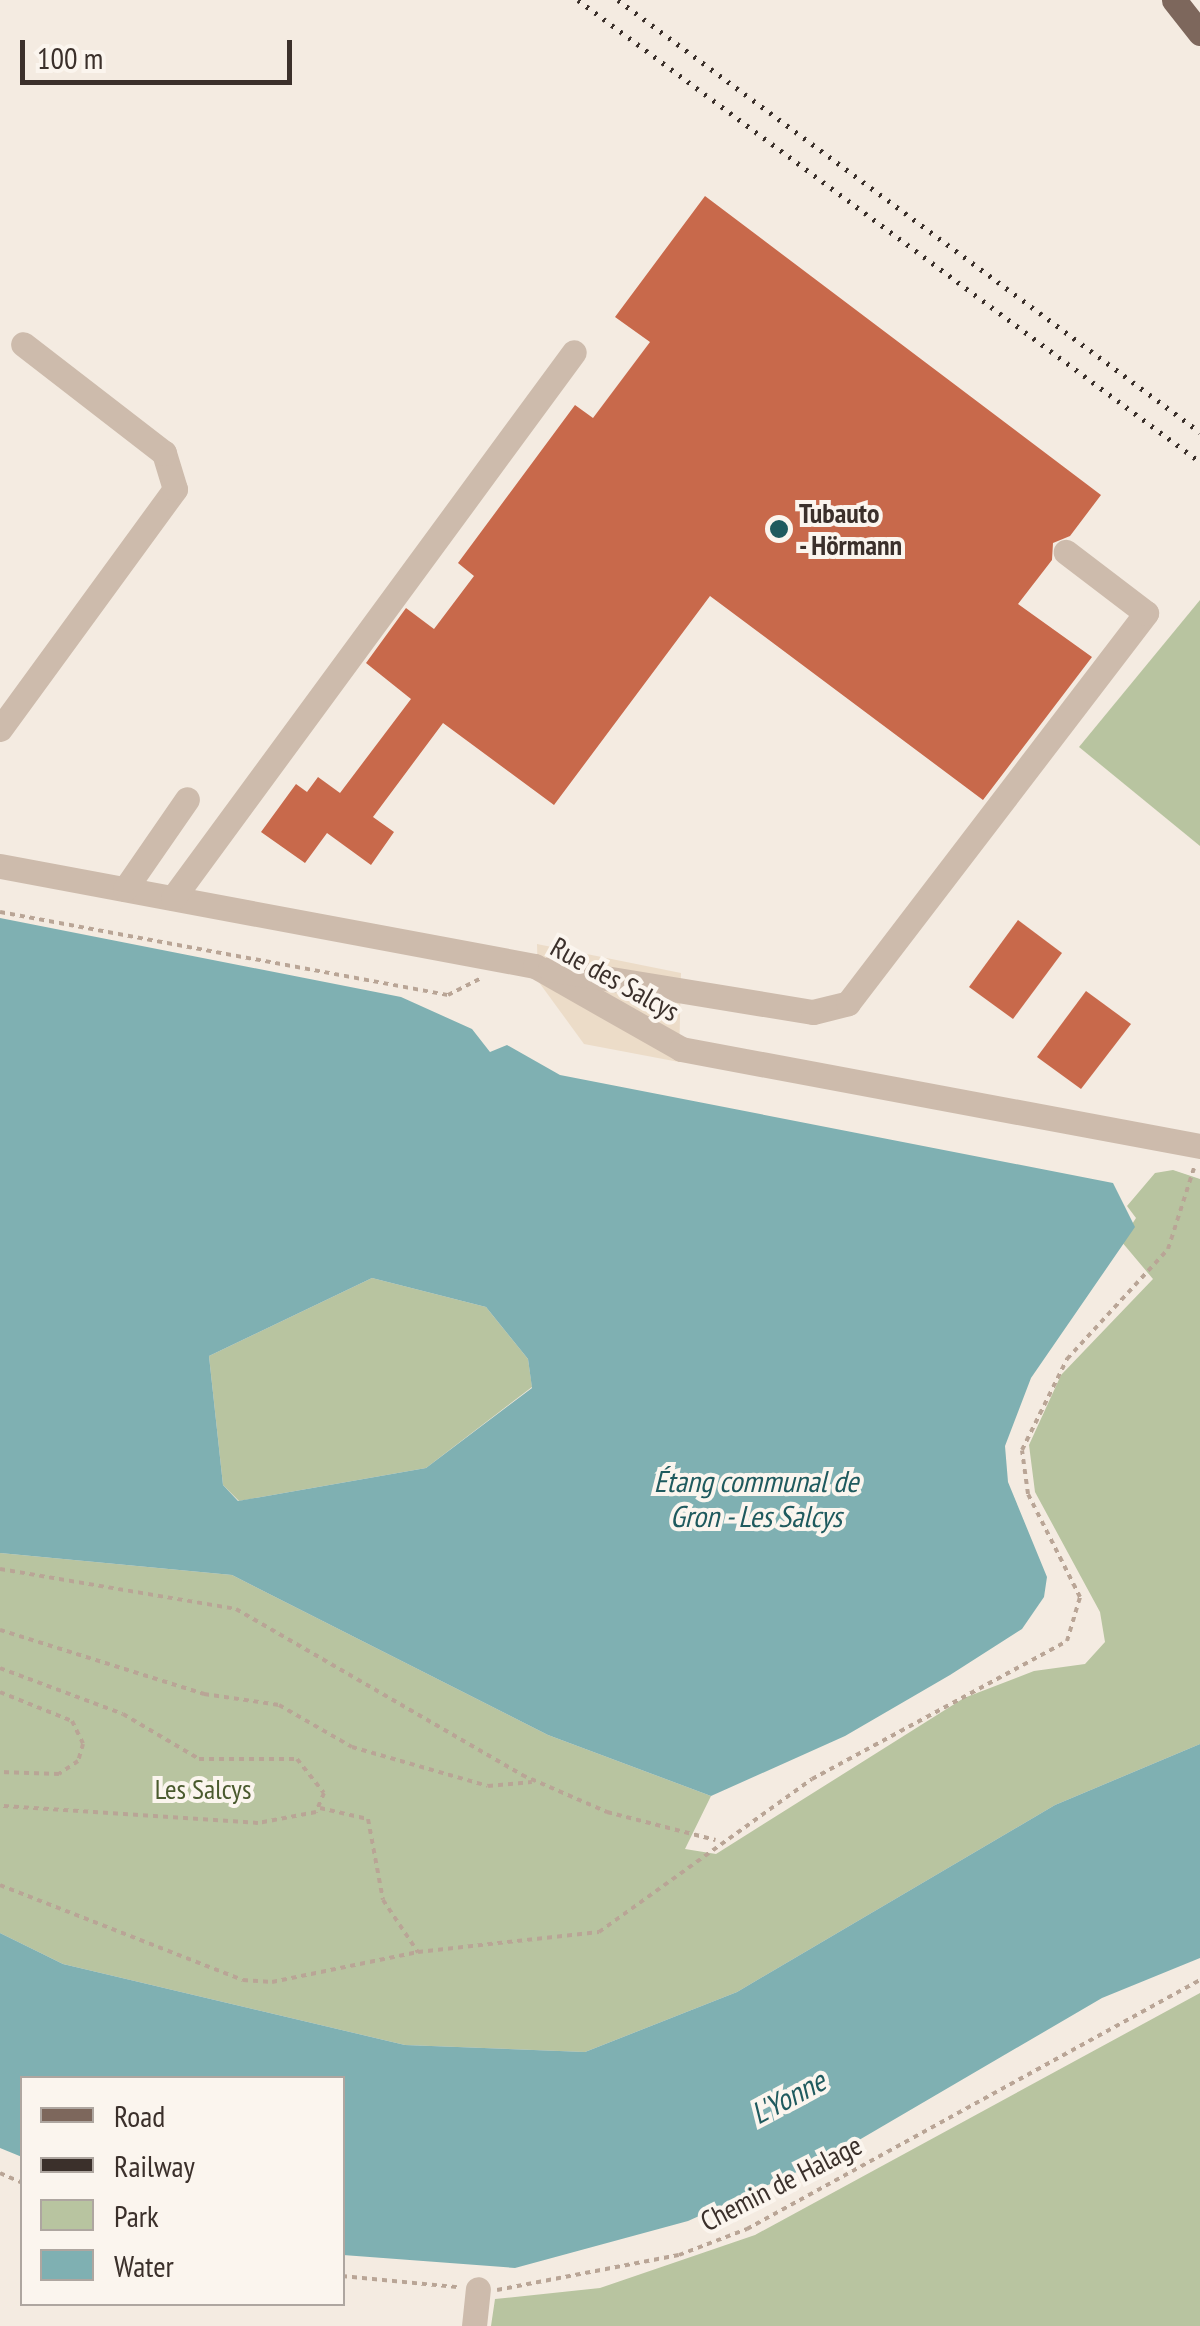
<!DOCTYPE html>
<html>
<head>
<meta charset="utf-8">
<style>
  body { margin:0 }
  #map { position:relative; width:1200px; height:2326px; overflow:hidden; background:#f4ebe1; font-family:"PT Sans Narrow",sans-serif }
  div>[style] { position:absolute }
  .green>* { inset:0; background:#b8c4a0 }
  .plaza>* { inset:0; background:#ecdcc8 }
  .water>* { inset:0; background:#7fb0b2 }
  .building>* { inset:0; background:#c8694b }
  .path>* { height:4px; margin-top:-2px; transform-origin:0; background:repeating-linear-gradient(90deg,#b9a596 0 5px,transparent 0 10px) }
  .minor>* { height:25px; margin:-12.5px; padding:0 12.5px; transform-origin:12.5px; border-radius:12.5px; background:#cdbbac }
  .major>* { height:25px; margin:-12.5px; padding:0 12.5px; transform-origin:12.5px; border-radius:12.5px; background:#7d675c }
  .rail>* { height:5px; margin-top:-2.5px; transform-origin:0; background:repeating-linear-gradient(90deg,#3b302b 0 2.5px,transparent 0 10.5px) }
  .dots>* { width:28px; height:28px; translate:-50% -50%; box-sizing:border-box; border:5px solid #fbf5ee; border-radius:50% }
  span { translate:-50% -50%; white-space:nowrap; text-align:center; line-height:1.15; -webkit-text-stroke:8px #fbf5ee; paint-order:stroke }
  .poi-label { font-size:28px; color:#3b302b; font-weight:700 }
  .left { translate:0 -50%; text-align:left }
  .street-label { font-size:28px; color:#3b302b }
  .park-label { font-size:28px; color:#4a5a2e }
  .water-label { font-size:30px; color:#1f5a5e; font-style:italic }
  .legend { position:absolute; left:20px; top:2076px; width:325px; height:230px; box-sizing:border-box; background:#fbf5ee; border:2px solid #aea6a0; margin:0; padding:12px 18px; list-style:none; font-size:30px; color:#3b302b }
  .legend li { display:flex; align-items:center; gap:20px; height:50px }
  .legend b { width:50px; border:2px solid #aea6a0 }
  .scale { position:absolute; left:20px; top:40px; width:272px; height:45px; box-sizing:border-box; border:5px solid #3b302b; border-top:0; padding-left:12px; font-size:30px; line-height:35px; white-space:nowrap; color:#3b302b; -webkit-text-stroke:8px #fbf5ee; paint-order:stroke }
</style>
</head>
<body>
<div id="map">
  <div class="green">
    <div style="clip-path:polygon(1200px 600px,1200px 846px,1079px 747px)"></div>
    <div style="clip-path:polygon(1173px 1170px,1200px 1179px,1200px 1744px,1055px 1805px,737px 1992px,585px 2052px,405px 2045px,63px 1964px,0 1933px,0 1553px,232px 1575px,548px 1735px,711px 1796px,685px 1849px,716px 1854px,964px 1698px,1034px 1671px,1085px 1664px,1105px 1642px,1100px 1612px,1035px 1492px,1029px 1445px,1061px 1375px,1153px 1279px,1121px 1241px,1136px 1218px,1127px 1206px,1155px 1173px)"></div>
    <div style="clip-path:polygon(372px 1278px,486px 1307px,528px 1359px,532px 1387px,426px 1468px,239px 1501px,223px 1485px,209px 1356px)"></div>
    <div style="clip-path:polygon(1200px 1993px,1200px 2326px,491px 2326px,495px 2299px,600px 2288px,755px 2235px)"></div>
  </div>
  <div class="plaza">
    <div style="clip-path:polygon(537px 944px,681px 973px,679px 1062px,584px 1044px,538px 981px)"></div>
  </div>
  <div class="water">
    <div style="clip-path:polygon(evenodd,0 918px,401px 997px,472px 1029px,490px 1052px,507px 1045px,560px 1075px,1113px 1183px,1135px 1227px,1031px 1378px,1005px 1446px,1008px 1482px,1047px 1577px,1044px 1597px,1022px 1629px,950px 1675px,845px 1736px,711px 1796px,548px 1735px,232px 1575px,0 1553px,0 918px,372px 1278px,486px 1307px,528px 1359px,532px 1388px,426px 1468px,238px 1501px,223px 1485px,209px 1356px,372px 1278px)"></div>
    <div style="clip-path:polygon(1200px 1744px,1200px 1958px,1102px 1998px,830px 2157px,688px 2221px,515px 2268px,343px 2255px,342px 2078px,22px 2078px,22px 2157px,0 2148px,0 1933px,63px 1964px,405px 2045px,585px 2052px,737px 1992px,1055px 1805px)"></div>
  </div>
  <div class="building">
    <div style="clip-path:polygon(705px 196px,1101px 495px,1070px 536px,1053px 543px,1052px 560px,1018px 604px,1092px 657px,983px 800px,710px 596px,554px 805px,443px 723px,373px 817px,394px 832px,371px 865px,327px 833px,305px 863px,261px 832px,296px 784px,307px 792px,318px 777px,340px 793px,411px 699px,366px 663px,406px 608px,434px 629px,474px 576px,458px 563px,575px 405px,593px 418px,650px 342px,615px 317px)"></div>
    <div style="clip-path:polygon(1018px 920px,1062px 953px,1013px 1019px,969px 987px)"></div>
    <div style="clip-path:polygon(1086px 991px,1131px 1024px,1081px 1089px,1037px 1057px)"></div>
  </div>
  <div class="path">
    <div style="left:0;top:912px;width:456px;rotate:10.5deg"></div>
    <div style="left:448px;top:995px;width:38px;rotate:-27deg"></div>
    <div style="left:0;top:1569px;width:239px;rotate:9.6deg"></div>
    <div style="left:236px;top:1609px;width:331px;rotate:30.1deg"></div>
    <div style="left:522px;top:1775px;width:93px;rotate:23.5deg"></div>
    <div style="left:607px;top:1812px;width:112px;rotate:14.5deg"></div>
    <div style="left:0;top:1630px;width:214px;rotate:17.4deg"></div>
    <div style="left:204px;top:1694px;width:76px;rotate:8.3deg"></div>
    <div style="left:279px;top:1705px;width:84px;rotate:29.9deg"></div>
    <div style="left:352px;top:1747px;width:141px;rotate:16deg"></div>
    <div style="left:488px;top:1786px;width:44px;rotate:-5.2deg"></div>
    <div style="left:0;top:1668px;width:131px;rotate:20.5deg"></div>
    <div style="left:123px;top:1714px;width:88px;rotate:30.6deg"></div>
    <div style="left:199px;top:1759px;width:98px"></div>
    <div style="left:297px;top:1759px;width:43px;rotate:51.5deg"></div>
    <div style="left:324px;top:1793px;width:21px;rotate:113deg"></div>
    <div style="left:316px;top:1812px;width:59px;rotate:169.3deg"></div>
    <div style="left:258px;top:1823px;width:259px;rotate:-176.2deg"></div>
    <div style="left:0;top:1692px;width:78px;rotate:21.9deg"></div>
    <div style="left:72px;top:1721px;width:25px;rotate:64deg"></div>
    <div style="left:83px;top:1744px;width:18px;rotate:106deg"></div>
    <div style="left:78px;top:1761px;width:23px;rotate:146deg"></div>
    <div style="left:59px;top:1774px;width:59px;rotate:-178.1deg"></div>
    <div style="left:320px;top:1808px;width:49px;rotate:12.9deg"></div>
    <div style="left:368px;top:1819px;width:82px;rotate:79.5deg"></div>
    <div style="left:383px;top:1900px;width:63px;rotate:56.1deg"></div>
    <div style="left:0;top:1885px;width:261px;rotate:21.4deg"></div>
    <div style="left:243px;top:1980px;width:29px;rotate:4deg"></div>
    <div style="left:272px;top:1982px;width:149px;rotate:-11.6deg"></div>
    <div style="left:418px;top:1952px;width:182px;rotate:-6.3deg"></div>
    <div style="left:599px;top:1932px;width:262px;rotate:-35.7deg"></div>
    <div style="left:812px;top:1779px;width:290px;rotate:-28.4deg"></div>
    <div style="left:1067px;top:1641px;width:46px;rotate:-73.5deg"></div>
    <div style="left:1080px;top:1597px;width:115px;rotate:-116.8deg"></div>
    <div style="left:1028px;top:1494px;width:44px;rotate:-97.8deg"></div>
    <div style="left:1022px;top:1450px;width:102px;rotate:-63.7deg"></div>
    <div style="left:1067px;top:1359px;width:149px;rotate:-47.4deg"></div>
    <div style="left:1168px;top:1249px;width:85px;rotate:-72.2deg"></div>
    <div style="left:0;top:2173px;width:24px;rotate:24deg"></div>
    <div style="left:342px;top:2276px;width:116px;rotate:5.5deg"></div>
    <div style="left:497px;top:2290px;width:185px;rotate:-10.9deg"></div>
    <div style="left:679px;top:2255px;width:73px;rotate:-20.9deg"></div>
    <div style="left:747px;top:2229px;width:517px;rotate:-28.8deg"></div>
  </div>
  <div class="minor">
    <div style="left:0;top:729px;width:297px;rotate:-53.9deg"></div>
    <div style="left:175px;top:489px;width:38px;rotate:-107deg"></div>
    <div style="left:164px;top:453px;width:178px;rotate:-142.3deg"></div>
    <div style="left:0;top:866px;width:544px;rotate:10.59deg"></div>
    <div style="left:535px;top:966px;width:168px;rotate:29.6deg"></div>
    <div style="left:681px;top:1049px;width:528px;rotate:10.59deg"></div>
    <div style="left:125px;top:889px;width:109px;rotate:-55.4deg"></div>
    <div style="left:173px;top:898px;width:677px;rotate:-53.71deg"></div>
    <div style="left:550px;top:969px;width:266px;rotate:9.3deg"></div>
    <div style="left:813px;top:1012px;width:36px;rotate:-14deg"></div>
    <div style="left:848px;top:1003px;width:491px;rotate:-52.6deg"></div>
    <div style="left:1146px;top:613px;width:101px;rotate:-142.7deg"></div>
    <div style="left:474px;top:2326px;width:37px;rotate:-84deg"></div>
  </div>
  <div class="major">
    <div style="left:1174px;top:0;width:42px;rotate:51.8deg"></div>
  </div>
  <div class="rail">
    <div style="left:578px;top:0;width:775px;rotate:36.6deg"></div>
    <div style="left:618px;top:0;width:725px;rotate:36.59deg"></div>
  </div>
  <div class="dots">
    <div style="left:779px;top:529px;background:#1f5a5e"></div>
  </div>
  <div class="poi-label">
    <span class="left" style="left:799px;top:529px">Tubauto<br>- Hörmann</span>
  </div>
  <div class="street-label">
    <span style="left:615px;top:979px;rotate:29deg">Rue des Salcys</span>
    <span style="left:781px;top:2183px;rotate:-27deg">Chemin de Halage</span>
  </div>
  <div class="park-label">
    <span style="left:203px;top:1789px">Les Salcys</span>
  </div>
  <div class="water-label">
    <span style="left:756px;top:1498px">Étang communal de<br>Gron - Les Salcys</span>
    <span style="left:788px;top:2097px;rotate:-28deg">L'Yonne</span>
  </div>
  <ul class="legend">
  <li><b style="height:12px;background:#7d675c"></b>Road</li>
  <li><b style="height:12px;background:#3b302b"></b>Railway</li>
  <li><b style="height:28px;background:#b8c4a0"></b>Park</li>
  <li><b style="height:28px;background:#7fb0b2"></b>Water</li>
  </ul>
  <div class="scale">100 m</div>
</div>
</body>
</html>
